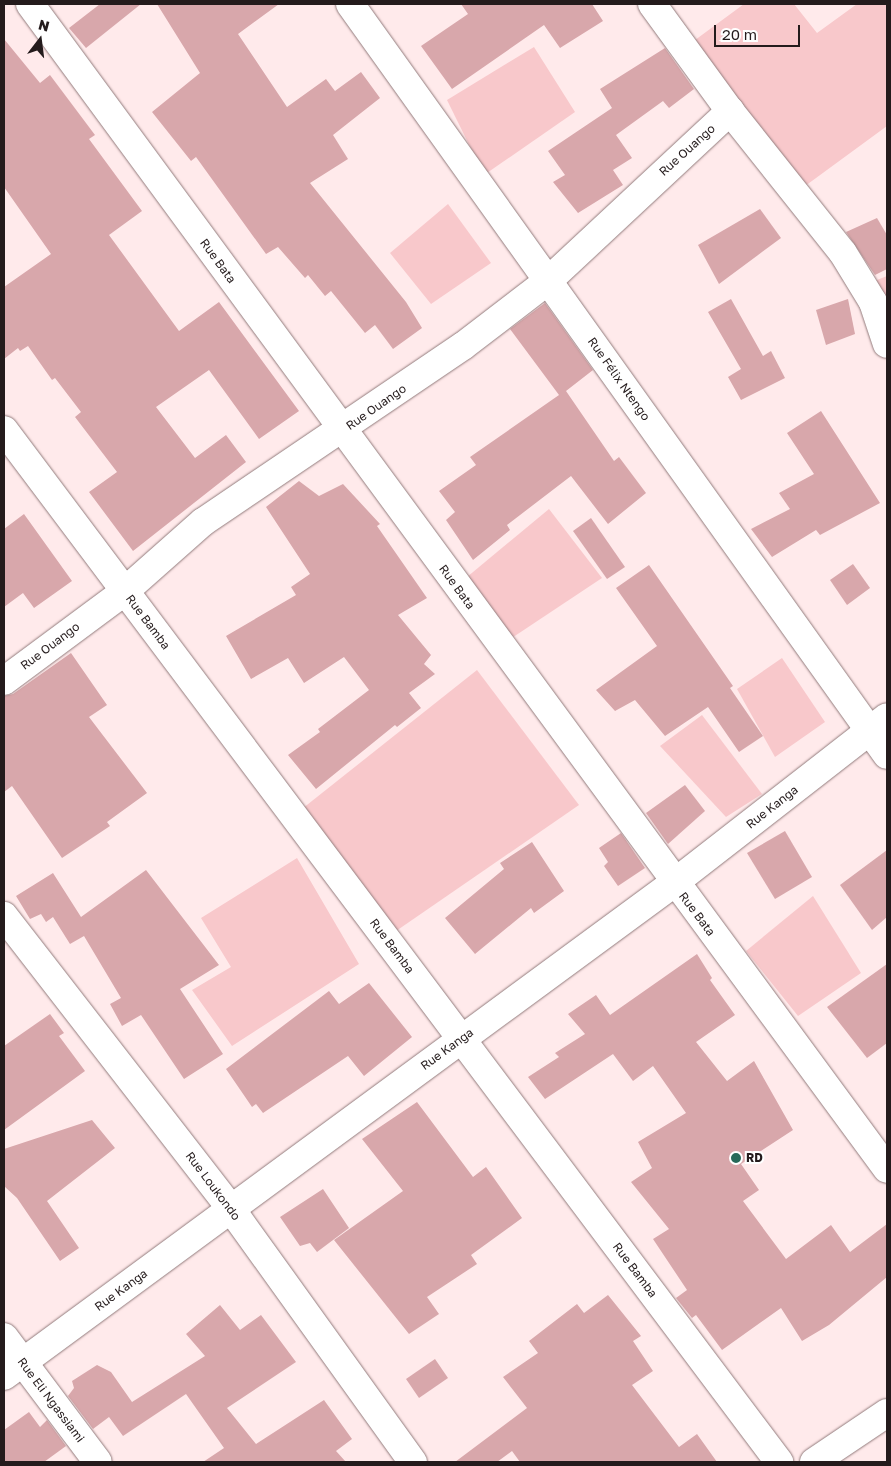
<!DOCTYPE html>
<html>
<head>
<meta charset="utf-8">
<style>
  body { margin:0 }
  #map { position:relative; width:891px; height:1466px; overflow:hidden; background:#ffeaeb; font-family:"Golos Text",sans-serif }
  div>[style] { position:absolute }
  .green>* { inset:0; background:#f8c8cb }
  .building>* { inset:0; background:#d8a7ab }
  .roads { filter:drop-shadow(0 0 1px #927b7c) drop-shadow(0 0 1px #927b7c) }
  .minor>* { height:28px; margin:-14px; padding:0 14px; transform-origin:14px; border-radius:14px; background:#fff }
  .dots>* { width:14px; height:14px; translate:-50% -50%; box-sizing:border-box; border:2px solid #fff; border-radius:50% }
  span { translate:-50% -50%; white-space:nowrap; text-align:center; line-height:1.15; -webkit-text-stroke:4px #fff; paint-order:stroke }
  .street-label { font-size:12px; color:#241b1c }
  .poi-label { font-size:12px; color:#241b1c; font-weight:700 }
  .left { translate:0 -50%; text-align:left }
  .frame { position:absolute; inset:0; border:5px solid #241b1c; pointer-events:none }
  .north { position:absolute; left:15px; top:15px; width:50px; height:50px; -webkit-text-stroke:4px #fff; paint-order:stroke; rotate:15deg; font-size:14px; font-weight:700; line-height:20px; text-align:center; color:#241b1c }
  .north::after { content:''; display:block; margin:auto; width:18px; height:22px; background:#241b1c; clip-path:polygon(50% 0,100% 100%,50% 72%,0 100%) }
  .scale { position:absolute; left:714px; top:25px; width:86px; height:22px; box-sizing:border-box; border:2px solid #241b1c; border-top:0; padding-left:6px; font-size:15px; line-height:18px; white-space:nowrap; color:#241b1c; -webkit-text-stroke:4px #fff; paint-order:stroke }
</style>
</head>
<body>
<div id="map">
  <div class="green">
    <div style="clip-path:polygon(744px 4px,794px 4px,817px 33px,857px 4px,887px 4px,887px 126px,801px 189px,691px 43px)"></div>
    <div style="clip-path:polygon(534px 47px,575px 112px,484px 175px,447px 100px)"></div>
    <div style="clip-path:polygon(448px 204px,491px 263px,431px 304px,390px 253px)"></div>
    <div style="clip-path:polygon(887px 276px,887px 316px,867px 284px)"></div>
    <div style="clip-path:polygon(549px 509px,602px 578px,492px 651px,449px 592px)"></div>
    <div style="clip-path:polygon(782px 658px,825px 722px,775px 757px,737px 689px)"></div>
    <div style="clip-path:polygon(477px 670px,579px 805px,383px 940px,288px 820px)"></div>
    <div style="clip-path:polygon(702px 715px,762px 794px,726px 817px,660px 746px)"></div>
    <div style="clip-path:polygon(297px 858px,359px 964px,232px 1046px,192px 990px,231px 967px,201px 918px)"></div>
    <div style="clip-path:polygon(813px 896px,861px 973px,798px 1016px,746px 951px)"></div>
  </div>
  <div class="building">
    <div style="clip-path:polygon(100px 4px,141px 4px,86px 48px,69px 28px)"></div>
    <div style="clip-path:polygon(157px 4px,279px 4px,238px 34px,287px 107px,326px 79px,335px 91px,361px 72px,380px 98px,333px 135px,348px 159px,310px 183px,406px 302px,422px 328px,393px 349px,375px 325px,365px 333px,331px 291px,325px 296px,308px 275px,305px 278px,278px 247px,266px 254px,196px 157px,191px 161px,152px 112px,200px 73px)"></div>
    <div style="clip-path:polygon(461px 4px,592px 4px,603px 21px,560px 48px,544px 25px,452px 89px,421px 46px,468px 14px)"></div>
    <div style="clip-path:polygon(4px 39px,40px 83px,50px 75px,95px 135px,89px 139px,142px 211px,109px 235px,179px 331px,219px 302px,299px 411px,259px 439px,209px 370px,156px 407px,195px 458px,226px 435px,246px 462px,133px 551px,89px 492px,117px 472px,75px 417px,81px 412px,55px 378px,52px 380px,28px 346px,20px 351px,18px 348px,4px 359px,4px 287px,51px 254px,4px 187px)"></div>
    <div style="clip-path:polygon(665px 48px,694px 89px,669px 108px,663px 101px,616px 135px,632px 158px,613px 170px,623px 185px,578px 213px,553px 182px,565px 175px,548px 151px,612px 108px,600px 89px)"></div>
    <div style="clip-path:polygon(760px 209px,781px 238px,719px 284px,698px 245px)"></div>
    <div style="clip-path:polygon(877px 218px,887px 235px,887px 269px,875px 275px,846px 232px)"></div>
    <div style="clip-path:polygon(731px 299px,763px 356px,771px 351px,785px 378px,741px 400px,728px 377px,741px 369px,708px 312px)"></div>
    <div style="clip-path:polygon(848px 299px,855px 334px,826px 345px,816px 310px)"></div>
    <div style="clip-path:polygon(545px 303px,593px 370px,566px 391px,614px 461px,619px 457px,646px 493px,608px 524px,571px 476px,507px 525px,510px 530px,473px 560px,446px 520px,455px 512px,439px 491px,476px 465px,470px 457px,559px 395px,510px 329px)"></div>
    <div style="clip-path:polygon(821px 411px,880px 503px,820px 535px,816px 530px,772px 557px,751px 529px,790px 509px,779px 493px,814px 474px,787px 433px)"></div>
    <div style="clip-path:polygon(299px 481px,319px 496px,343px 484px,380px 524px,377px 526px,427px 598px,398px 615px,431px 655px,424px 664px,435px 674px,409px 693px,421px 708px,397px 727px,395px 725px,316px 789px,288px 755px,320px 732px,318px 729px,369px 690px,344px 657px,304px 683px,288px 658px,251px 679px,226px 636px,296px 595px,291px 587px,310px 574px,266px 507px)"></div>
    <div style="clip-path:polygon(24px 514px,72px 581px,34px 608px,23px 593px,4px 607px,4px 529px)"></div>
    <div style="clip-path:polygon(591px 518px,625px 567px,607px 579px,573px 531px)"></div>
    <div style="clip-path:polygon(853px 564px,870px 588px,847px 605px,830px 580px)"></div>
    <div style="clip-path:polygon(649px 565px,733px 686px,730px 688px,763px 736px,739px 752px,708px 707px,665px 736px,635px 700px,615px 711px,596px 690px,657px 646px,616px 588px)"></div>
    <div style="clip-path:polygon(71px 653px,107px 705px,89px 717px,147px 793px,107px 822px,110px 826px,62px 858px,12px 786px,4px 792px,4px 696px,13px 694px)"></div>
    <div style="clip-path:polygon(685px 785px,705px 811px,668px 844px,646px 813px)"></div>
    <div style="clip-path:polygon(785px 831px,812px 877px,775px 899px,747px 853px)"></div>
    <div style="clip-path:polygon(621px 833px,645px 868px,618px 886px,604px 866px,608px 862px,599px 848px)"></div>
    <div style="clip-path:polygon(532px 842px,564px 891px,534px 913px,531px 908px,475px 954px,445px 918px,504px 869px,500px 863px)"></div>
    <div style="clip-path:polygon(887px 850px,887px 917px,872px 930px,840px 885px)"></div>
    <div style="clip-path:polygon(146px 870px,219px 965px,180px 989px,223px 1054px,184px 1079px,141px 1015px,122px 1026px,110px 1004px,121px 998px,84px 936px,70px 944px,53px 917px,46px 922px,41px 914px,30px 919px,16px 896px,53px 873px,81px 917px)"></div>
    <div style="clip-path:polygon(697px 954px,712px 978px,710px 980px,735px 1015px,696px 1042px,727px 1081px,754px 1061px,793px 1130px,741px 1164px,759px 1190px,743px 1201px,786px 1259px,831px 1225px,850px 1252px,887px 1224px,887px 1277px,829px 1325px,802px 1341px,781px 1308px,722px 1350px,696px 1315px,692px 1318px,676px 1298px,687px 1290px,653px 1239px,669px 1229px,631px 1182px,652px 1168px,638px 1142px,686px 1113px,653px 1066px,633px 1081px,613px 1054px,545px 1099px,528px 1077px,559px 1057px,555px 1053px,585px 1034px,568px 1014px,596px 995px,610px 1015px)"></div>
    <div style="clip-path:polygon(887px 964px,887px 1043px,867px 1058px,827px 1007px)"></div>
    <div style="clip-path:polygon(369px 983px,412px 1037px,364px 1076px,348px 1056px,263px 1113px,256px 1104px,252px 1107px,226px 1069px,329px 991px,339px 1004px)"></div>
    <div style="clip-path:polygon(50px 1014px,64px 1033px,59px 1036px,85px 1071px,4px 1130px,4px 1046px)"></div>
    <div style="clip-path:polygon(417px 1102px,473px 1177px,486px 1167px,522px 1218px,471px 1255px,477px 1264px,427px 1297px,439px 1314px,409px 1334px,334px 1240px,403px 1191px,362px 1139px)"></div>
    <div style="clip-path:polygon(92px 1120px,115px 1148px,47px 1201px,79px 1248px,60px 1261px,17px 1198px,4px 1186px,4px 1149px)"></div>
    <div style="clip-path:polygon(323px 1189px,349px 1228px,317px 1252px,310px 1243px,300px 1246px,280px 1217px)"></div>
    <div style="clip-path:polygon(608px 1295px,641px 1336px,633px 1341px,653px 1371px,632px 1385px,679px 1447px,697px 1434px,717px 1462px,520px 1462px,512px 1451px,497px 1462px,455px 1462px,527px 1408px,503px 1377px,538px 1353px,529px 1341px,577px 1304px,584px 1313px)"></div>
    <div style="clip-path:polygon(220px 1305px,240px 1330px,261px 1315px,296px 1362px,227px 1408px,256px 1444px,324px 1400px,352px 1439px,336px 1451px,346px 1462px,203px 1462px,224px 1448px,186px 1394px,123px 1436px,109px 1417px,93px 1429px,68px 1396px,74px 1388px,72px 1381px,97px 1365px,111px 1372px,132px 1402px,205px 1356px,186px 1334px)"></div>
    <div style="clip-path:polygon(435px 1359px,448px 1378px,419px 1398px,406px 1379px)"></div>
    <div style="clip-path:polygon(29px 1412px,40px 1427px,47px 1420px,66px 1446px,44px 1462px,4px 1462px,4px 1430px)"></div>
  </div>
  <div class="roads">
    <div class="minor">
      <div style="left:30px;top:4px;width:1446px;rotate:53.66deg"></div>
      <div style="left:350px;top:4px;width:923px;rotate:54.43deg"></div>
      <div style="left:652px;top:4px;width:132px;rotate:53.9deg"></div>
      <div style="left:730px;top:111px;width:181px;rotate:51.5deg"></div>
      <div style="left:843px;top:253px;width:57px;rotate:58.5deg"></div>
      <div style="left:873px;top:302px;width:44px;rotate:71.6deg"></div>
      <div style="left:4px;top:430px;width:1291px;rotate:53.09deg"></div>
      <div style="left:4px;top:681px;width:151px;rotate:-36.6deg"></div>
      <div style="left:125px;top:591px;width:104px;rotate:-41.5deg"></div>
      <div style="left:203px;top:522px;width:314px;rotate:-34.1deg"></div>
      <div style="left:463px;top:346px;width:108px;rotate:-37.5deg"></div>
      <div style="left:549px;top:280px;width:248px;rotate:-43deg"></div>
      <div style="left:4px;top:916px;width:371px;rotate:52.2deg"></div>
      <div style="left:231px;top:1209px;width:312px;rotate:54.3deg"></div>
      <div style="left:4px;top:1337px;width:156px;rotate:53.1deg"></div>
      <div style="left:4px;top:1376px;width:832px;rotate:-36.35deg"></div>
      <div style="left:674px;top:883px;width:270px;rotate:-37.9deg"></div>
      <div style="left:814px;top:1462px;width:88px;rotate:-33.9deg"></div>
    </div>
  </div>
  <div class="dots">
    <div style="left:736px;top:1158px;background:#266959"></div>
  </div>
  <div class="street-label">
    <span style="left:687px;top:150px;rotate:-42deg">Rue Ouango</span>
    <span style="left:218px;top:261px;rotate:54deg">Rue Bata</span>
    <span style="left:619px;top:379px;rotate:55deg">Rue Félix Ntengo</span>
    <span style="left:376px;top:407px;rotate:-35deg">Rue Ouango</span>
    <span style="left:457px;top:587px;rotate:54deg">Rue Bata</span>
    <span style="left:148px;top:622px;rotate:53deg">Rue Bamba</span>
    <span style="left:50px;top:646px;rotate:-37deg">Rue Ouango</span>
    <span style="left:772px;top:807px;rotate:-38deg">Rue Kanga</span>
    <span style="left:697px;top:914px;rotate:53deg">Rue Bata</span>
    <span style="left:392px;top:946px;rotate:53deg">Rue Bamba</span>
    <span style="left:447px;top:1049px;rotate:-36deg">Rue Kanga</span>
    <span style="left:213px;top:1186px;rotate:53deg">Rue Loukondo</span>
    <span style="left:635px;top:1270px;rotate:53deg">Rue Bamba</span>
    <span style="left:121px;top:1290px;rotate:-36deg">Rue Kanga</span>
    <span style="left:51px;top:1400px;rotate:53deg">Rue Eli Ngassiami</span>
  </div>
  <div class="poi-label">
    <span class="left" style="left:746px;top:1158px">RD</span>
  </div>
  <div class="frame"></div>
  <div class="north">N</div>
  <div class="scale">20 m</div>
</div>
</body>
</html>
